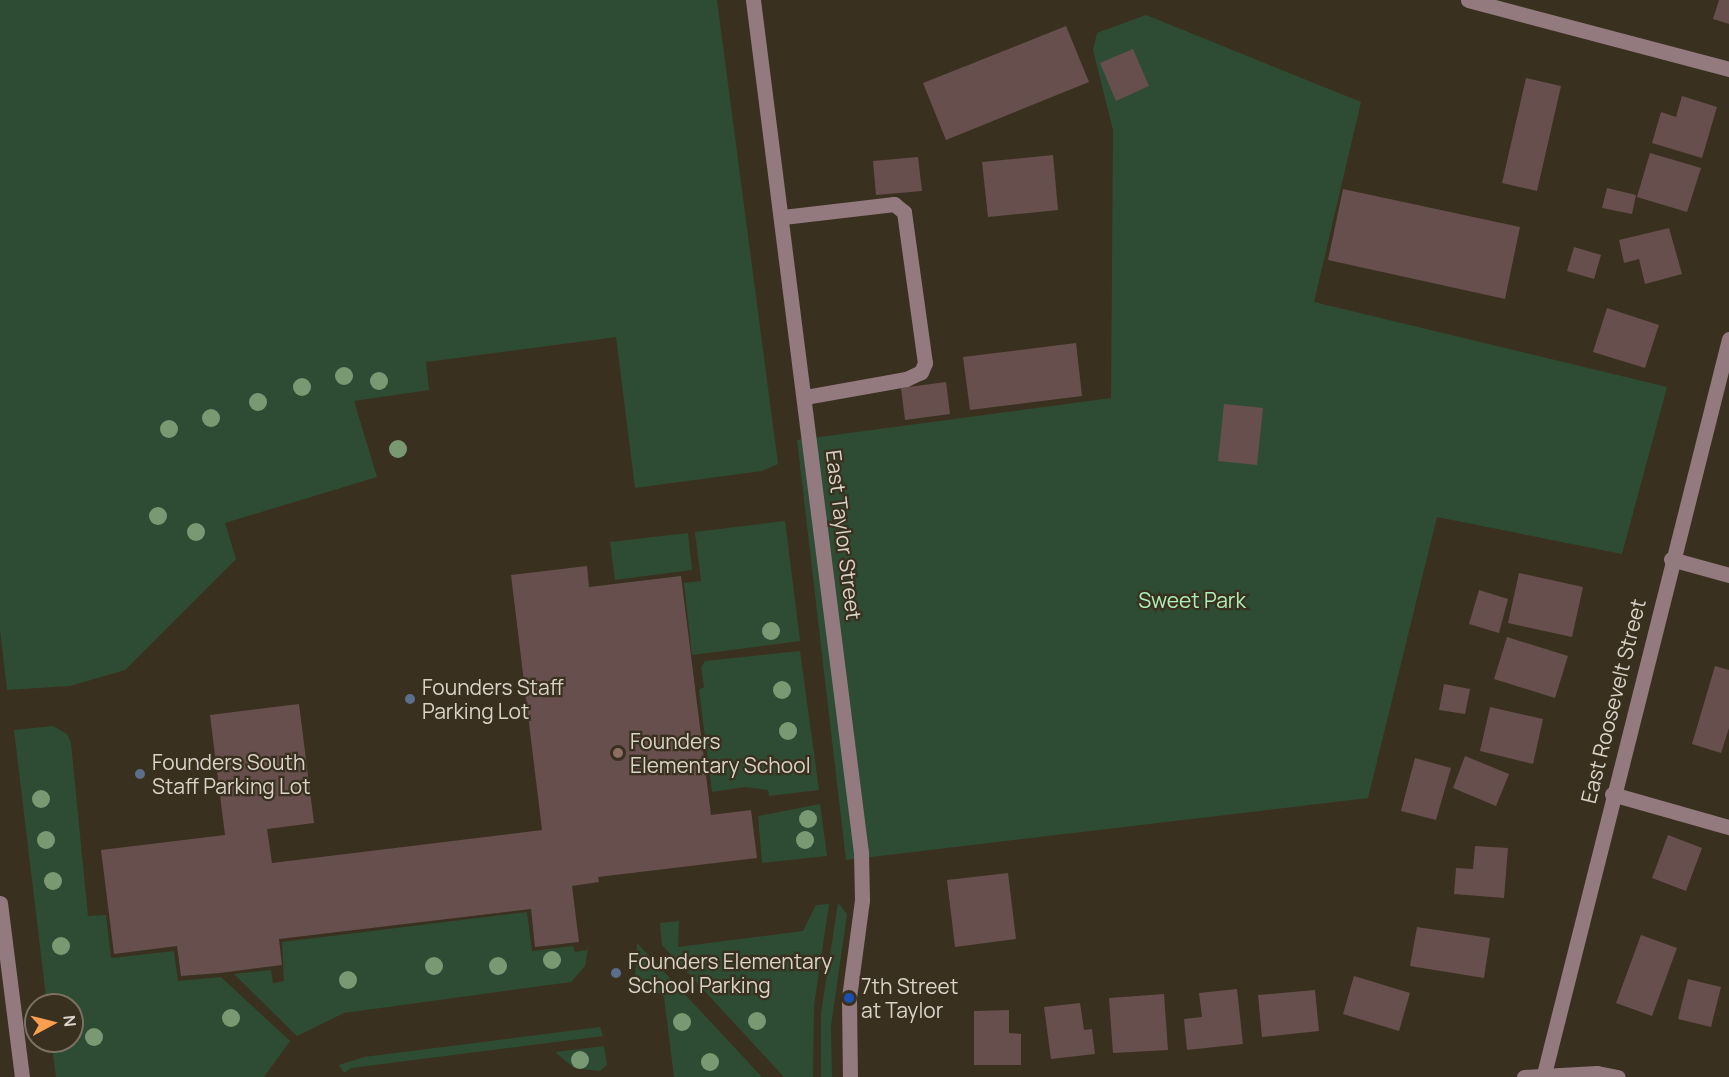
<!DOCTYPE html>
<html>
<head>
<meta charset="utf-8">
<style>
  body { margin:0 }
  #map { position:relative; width:1729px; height:1077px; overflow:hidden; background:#3a301f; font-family:Manrope,sans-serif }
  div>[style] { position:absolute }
  .green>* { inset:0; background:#2e4c33 }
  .building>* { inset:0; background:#674f4e }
  .minor>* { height:15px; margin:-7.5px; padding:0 7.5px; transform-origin:7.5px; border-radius:7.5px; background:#937a7f }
  .trees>* { width:18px; height:18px; margin:-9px; border-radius:50%; background:#799973 }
  .dots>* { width:16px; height:16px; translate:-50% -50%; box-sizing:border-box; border:3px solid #3a301f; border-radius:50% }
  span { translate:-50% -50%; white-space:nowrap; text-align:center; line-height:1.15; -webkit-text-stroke:4.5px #3a301f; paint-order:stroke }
  .street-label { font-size:21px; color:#d9d3c9 }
  .park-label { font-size:21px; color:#acefb7 }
  .poi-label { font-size:21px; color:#d9d3c9 }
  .left { translate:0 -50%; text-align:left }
  .north { position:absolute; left:24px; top:993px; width:60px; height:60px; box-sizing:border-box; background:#3a301f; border:2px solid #7a7163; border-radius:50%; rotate:83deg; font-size:16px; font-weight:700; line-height:24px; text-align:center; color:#d9d3c9 }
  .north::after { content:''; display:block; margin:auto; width:21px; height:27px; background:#fa9f4f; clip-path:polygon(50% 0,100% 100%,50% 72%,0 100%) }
</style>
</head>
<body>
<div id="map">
  <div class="green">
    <div style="clip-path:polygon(0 0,717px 0,778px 464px,762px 471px,635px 488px,616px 337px,426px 362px,429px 390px,354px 401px,377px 477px,225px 523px,236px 559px,125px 670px,70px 686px,7px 690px,0 629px)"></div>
    <div style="clip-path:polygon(1146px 15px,1361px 102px,1314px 302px,1667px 387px,1622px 554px,1437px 517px,1368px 798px,846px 860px,797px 440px,1111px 398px,1113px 130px,1093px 50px,1097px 33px)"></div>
    <div style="clip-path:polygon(785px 521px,800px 641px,692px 655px,684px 583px,701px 581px,695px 532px)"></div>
    <div style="clip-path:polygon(688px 533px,692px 570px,615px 580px,610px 542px)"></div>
    <div style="clip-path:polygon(800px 651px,819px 790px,769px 796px,768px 790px,745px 787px,712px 792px,699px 690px,704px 687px,701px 667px,705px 661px)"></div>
    <div style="clip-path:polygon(53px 726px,67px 734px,71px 743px,88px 916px,106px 915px,111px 958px,174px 951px,178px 981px,221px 977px,290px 1041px,264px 1077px,56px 1077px,51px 1041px,72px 1041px,72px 1005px,47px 1005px,14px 730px)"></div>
    <div style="clip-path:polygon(820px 804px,827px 856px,762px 863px,758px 816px)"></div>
    <div style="clip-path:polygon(838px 903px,847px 914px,831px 1026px,832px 1077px,821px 1077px,821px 1013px)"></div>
    <div style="clip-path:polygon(829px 904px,814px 1006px,813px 1077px,784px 1077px,662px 945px,660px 923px,679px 921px,678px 947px,803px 931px,816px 905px)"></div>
    <div style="clip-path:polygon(527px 912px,532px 951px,573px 946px,575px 952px,587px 950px,589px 942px,585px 966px,571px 982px,344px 1013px,297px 1036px,234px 974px,271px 970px,273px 983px,284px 981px,282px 942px)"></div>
    <div style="clip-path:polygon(637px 943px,762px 1077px,674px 1077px,664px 997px,635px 978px)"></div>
    <div style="clip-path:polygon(600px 1027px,603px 1036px,351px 1068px,344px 1073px,339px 1065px,364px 1057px)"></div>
    <div style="clip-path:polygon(604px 1046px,607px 1065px,600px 1071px,574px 1068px,555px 1052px)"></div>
  </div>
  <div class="building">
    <div style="clip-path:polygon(1719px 0,1729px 0,1729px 24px,1713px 19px)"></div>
    <div style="clip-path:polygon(1066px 26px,1089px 82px,946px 140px,923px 83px)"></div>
    <div style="clip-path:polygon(1133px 49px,1149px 86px,1116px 101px,1100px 63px)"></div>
    <div style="clip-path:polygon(1526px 78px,1561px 86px,1537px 191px,1502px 183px)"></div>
    <div style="clip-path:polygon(1682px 96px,1717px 107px,1702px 158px,1652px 143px,1661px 112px,1676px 117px)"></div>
    <div style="clip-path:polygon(1650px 153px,1701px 168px,1687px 212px,1637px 197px)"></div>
    <div style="clip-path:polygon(1053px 155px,1058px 210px,988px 217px,982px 162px)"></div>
    <div style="clip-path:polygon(918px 157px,922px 191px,876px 195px,873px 161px)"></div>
    <div style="clip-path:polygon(1607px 188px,1636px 195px,1632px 214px,1602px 208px)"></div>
    <div style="clip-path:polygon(1343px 189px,1520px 227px,1505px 299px,1328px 260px)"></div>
    <div style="clip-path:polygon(1669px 228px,1682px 274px,1645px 284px,1639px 259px,1624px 263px,1619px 240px)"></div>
    <div style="clip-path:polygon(1574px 247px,1601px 255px,1594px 279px,1567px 271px)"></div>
    <div style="clip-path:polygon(1607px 308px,1659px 325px,1645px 368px,1593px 352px)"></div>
    <div style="clip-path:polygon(1076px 343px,1082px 396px,970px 410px,963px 357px)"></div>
    <div style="clip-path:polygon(946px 382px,950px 414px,905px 420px,901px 388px)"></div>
    <div style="clip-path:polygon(1224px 404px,1263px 408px,1257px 465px,1218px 461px)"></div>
    <div style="clip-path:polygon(587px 566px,589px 587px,681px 576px,711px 815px,751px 810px,757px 858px,598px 877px,599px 882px,572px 886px,579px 942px,535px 947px,531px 909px,279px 939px,282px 965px,220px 973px,181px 976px,177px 946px,114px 954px,101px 850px,225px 835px,210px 715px,299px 704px,314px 823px,267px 829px,272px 863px,542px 830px,511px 575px)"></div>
    <div style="clip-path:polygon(1519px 573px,1583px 587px,1572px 637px,1508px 623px)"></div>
    <div style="clip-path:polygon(1479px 590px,1508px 599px,1499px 633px,1469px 624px)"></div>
    <div style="clip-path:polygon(1507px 637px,1568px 656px,1555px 698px,1494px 679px)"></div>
    <div style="clip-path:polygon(1715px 666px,1729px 670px,1729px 728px,1721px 753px,1692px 744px)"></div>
    <div style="clip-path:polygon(1444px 684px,1470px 689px,1465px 714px,1439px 710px)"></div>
    <div style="clip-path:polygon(1490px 707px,1543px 719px,1533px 764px,1480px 751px)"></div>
    <div style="clip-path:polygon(1465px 756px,1509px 774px,1496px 806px,1453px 788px)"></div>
    <div style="clip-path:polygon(1415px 758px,1451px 768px,1436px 820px,1401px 811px)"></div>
    <div style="clip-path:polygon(1668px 835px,1702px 848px,1686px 891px,1652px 878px)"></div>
    <div style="clip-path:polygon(1475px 846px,1508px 848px,1504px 898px,1454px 894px,1456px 868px,1473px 869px)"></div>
    <div style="clip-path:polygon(1008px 873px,1016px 939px,955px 947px,947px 880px)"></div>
    <div style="clip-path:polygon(1417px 927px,1490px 938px,1484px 978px,1410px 966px)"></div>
    <div style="clip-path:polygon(1641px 935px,1677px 948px,1652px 1016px,1616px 1003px)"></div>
    <div style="clip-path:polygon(1354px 976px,1410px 993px,1399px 1031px,1343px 1014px)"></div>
    <div style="clip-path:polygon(1688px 979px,1721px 987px,1711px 1027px,1678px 1019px)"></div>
    <div style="clip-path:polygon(1237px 989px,1243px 1044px,1187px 1050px,1184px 1019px,1202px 1017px,1199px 993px)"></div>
    <div style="clip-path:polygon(1315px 990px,1319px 1031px,1262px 1037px,1258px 995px)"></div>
    <div style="clip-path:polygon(1164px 994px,1168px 1050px,1113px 1053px,1109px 998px)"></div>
    <div style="clip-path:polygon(1080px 1003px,1084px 1030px,1092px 1029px,1095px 1054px,1051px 1059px,1044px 1007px)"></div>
    <div style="clip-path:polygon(1009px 1010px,1009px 1033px,1021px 1034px,1021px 1065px,974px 1065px,974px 1011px)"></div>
  </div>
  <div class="minor">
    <div style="left:753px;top:0;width:859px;rotate:82.78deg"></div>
    <div style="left:861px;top:852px;width:48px;rotate:88.8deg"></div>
    <div style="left:862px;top:900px;width:99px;rotate:97.6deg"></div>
    <div style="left:849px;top:998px;width:79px;rotate:89.3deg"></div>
    <div style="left:1468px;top:0;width:270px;rotate:14.8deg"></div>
    <div style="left:783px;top:217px;width:112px;rotate:-6.7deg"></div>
    <div style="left:894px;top:204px;width:13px;rotate:39deg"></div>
    <div style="left:904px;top:212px;width:152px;rotate:82.1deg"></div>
    <div style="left:925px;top:363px;width:10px;rotate:114deg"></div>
    <div style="left:921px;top:372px;width:17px;rotate:155deg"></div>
    <div style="left:906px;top:379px;width:103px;rotate:169.9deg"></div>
    <div style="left:1671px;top:559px;width:60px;rotate:15.4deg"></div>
    <div style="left:1612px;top:794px;width:122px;rotate:15.8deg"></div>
    <div style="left:0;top:903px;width:175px;rotate:82.8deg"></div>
    <div style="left:1544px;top:1074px;width:758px;rotate:-75.87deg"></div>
    <div style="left:1524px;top:1077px;width:73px;rotate:-3.1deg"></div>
    <div style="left:1597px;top:1073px;width:21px;rotate:11deg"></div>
  </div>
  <div class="trees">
    <div style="left:344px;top:376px"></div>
    <div style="left:379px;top:381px"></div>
    <div style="left:302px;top:387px"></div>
    <div style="left:258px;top:402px"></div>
    <div style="left:211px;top:418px"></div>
    <div style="left:169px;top:429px"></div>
    <div style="left:398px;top:449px"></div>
    <div style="left:158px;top:516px"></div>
    <div style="left:196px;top:532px"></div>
    <div style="left:771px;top:631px"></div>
    <div style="left:782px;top:690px"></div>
    <div style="left:788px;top:731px"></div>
    <div style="left:41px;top:799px"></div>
    <div style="left:808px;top:819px"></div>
    <div style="left:46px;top:840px"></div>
    <div style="left:805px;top:840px"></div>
    <div style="left:53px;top:881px"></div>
    <div style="left:61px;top:946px"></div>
    <div style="left:552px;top:960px"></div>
    <div style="left:434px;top:966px"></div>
    <div style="left:498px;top:966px"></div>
    <div style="left:348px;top:980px"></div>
    <div style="left:231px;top:1018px"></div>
    <div style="left:757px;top:1021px"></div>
    <div style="left:682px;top:1022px"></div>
    <div style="left:94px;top:1037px"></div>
    <div style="left:580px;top:1060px"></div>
    <div style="left:710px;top:1062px"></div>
  </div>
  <div class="dots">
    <div style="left:410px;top:699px;background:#5c6f8a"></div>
    <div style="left:618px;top:753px;background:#8d6e63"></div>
    <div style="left:140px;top:774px;background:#5c6f8a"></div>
    <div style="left:616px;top:973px;background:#5c6f8a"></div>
    <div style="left:849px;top:998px;background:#1a4fb4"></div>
  </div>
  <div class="street-label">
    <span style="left:844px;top:535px;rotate:83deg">East Taylor Street</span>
    <span style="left:1613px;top:701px;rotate:-76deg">East Roosevelt Street</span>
  </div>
  <div class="park-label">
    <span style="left:1192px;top:600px">Sweet Park</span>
  </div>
  <div class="poi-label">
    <span class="left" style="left:422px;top:699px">Founders Staff<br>Parking Lot</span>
    <span class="left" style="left:630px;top:753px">Founders<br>Elementary School</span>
    <span class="left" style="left:152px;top:774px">Founders South<br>Staff Parking Lot</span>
    <span class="left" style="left:628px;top:973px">Founders Elementary<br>School Parking</span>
    <span class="left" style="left:861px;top:998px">7th Street<br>at Taylor</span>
  </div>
  <div class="north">N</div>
</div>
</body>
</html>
